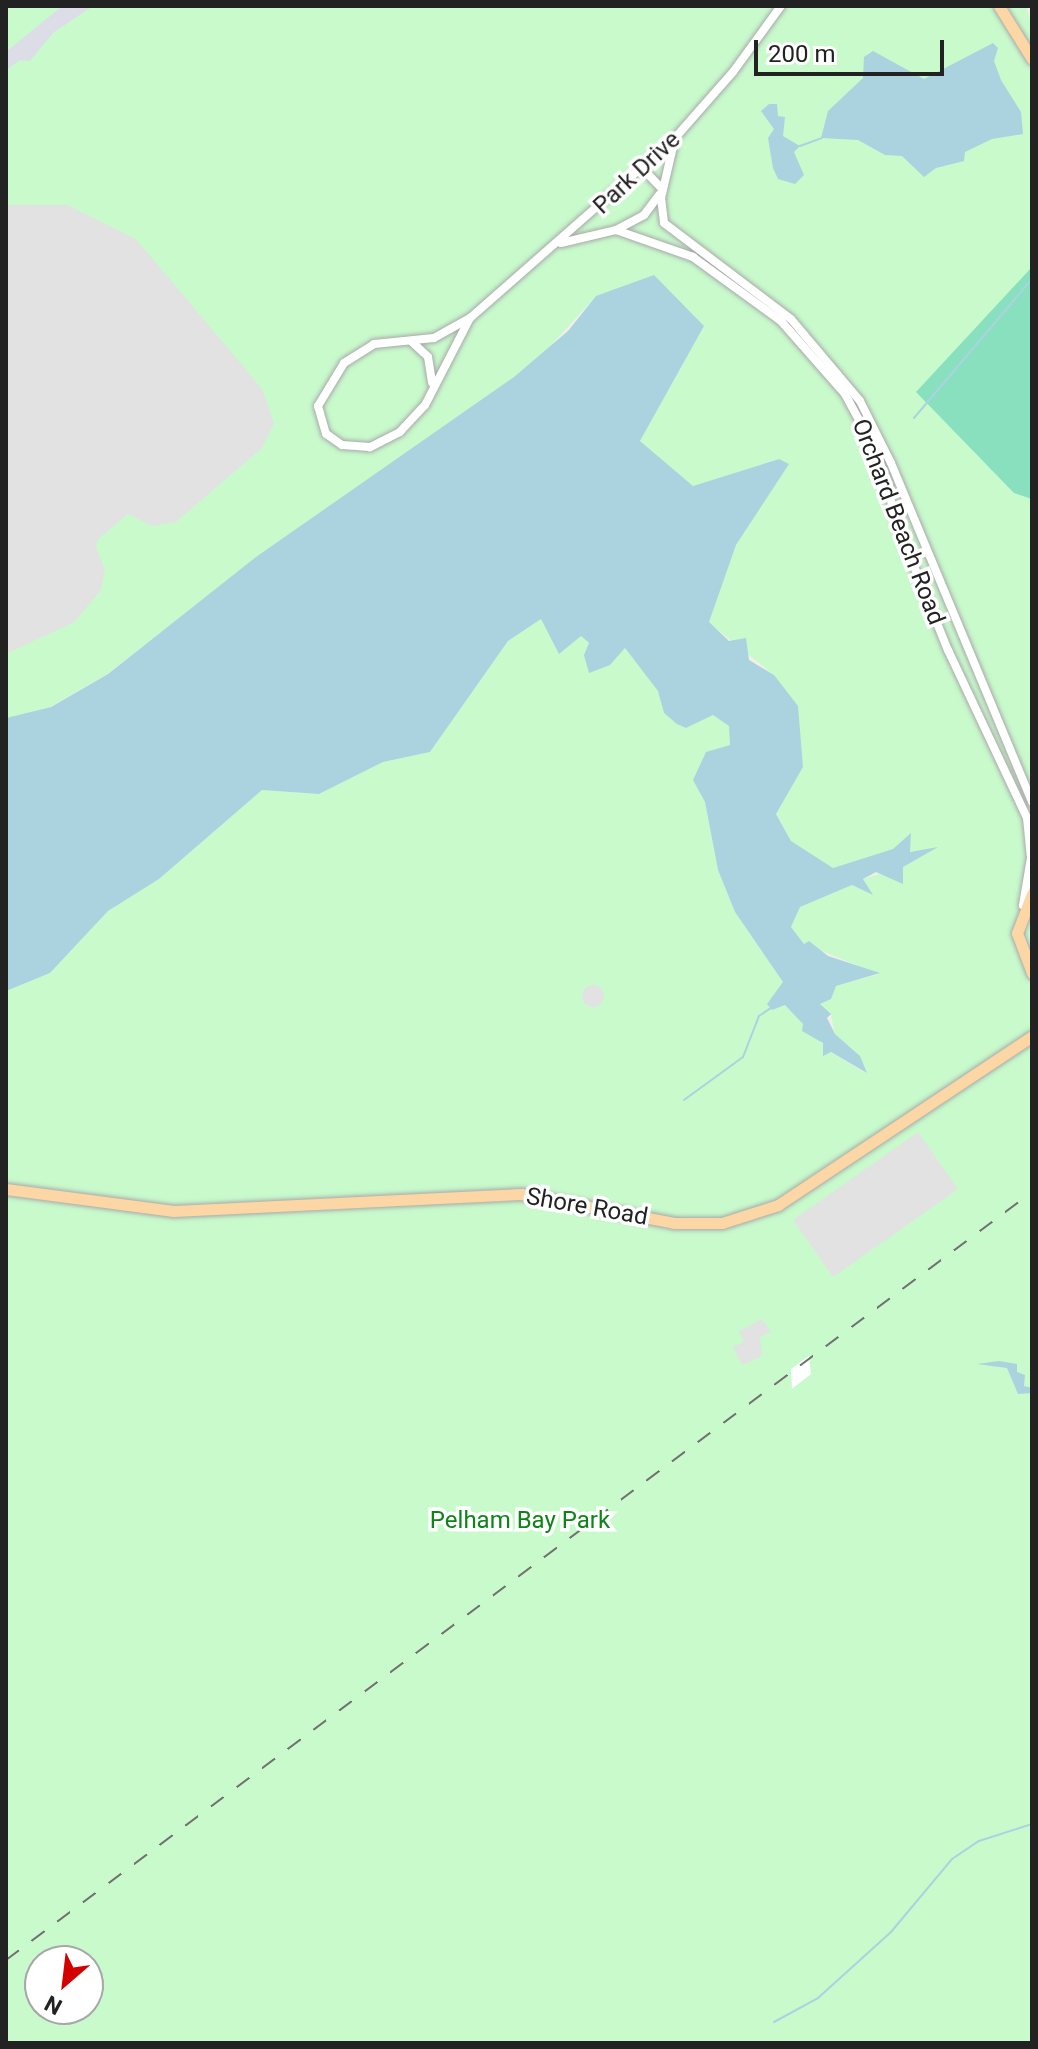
<!DOCTYPE html>
<html>
<head>
<meta charset="utf-8">
<style>
  body { margin:0 }
  #map { position:relative; width:1038px; height:2049px; overflow:hidden; background:#f2efe9; font-family:Roboto,sans-serif }
  div>[style] { position:absolute }
  .park>* { inset:0; background:#c8facc }
  .pitch>* { inset:0; background:#88e0be }
  .parking>* { inset:0; background:#e2e2e2 }
  .round { border-radius:50% }
  .plaza>* { inset:0; background:#dddde8 }
  .water>* { inset:0; background:#aad3df }
  .pier>* { inset:0; background:#fff }
  .stream>* { height:2px; margin:-1px; padding:0 1px; transform-origin:1px; border-radius:1px; background:#aad3df }
  .roads { filter:drop-shadow(0 0 2px #a9a9a9) drop-shadow(0 0 2px #a9a9a9) }
  .minor>* { height:8px; margin:-4px; padding:0 4px; transform-origin:4px; border-radius:4px; background:#fff }
  .major>* { height:11px; margin:-5.5px; padding:0 5.5px; transform-origin:5.5px; border-radius:5.5px; background:#fcd6a4 }
  .rail>* { height:2px; margin-top:-1px; transform-origin:0; background:repeating-linear-gradient(90deg,#707070 0 16px,transparent 0 32px) }
  span { translate:-50% -50%; white-space:nowrap; text-align:center; line-height:1.15; -webkit-text-stroke:7px #fff; paint-order:stroke }
  .street-label { font-size:24px; color:#222 }
  .park-label { font-size:24px; color:#0c8416 }
  .frame { position:absolute; inset:0; border:8px solid #222; pointer-events:none }
  .north { position:absolute; left:24px; top:1945px; width:80px; height:80px; box-sizing:border-box; background:#fff; border:2px solid #a7a7a7; border-radius:50%; rotate:208deg; font-size:22px; font-weight:700; line-height:32px; text-align:center; color:#222 }
  .north::after { content:''; display:block; margin:auto; width:28px; height:36px; background:#d40000; clip-path:polygon(50% 0,100% 100%,50% 72%,0 100%) }
  .scale { position:absolute; left:754px; top:40px; width:190px; height:36px; box-sizing:border-box; border:4px solid #222; border-top:0; padding-left:10px; font-size:24px; line-height:28px; white-space:nowrap; color:#222; -webkit-text-stroke:6px #fff; paint-order:stroke }
</style>
</head>
<body>
<div id="map">
  <div class="park">
    <div style="clip-path:polygon(evenodd,6px 6px,1026px 6px,1032px 27px,1032px 2043px,6px 2043px,6px 991px,50px 973px,108px 911px,159px 879px,262px 790px,319px 794px,383px 762px,430px 752px,508px 641px,541px 619px,581px 636px,610px 665px,625px 648px,659px 691px,664px 713px,686px 728px,713px 715px,730px 726px,730px 745px,694px 780px,705px 802px,718px 870px,735px 912px,783px 982px,778px 1003px,785px 1004px,830px 1052px,866px 1073px,860px 1056px,835px 1034px,831px 1015px,820px 1004px,836px 986px,879px 974px,804px 944px,791px 927px,800px 907px,852px 885px,871px 894px,863px 879px,902px 867px,935px 848px,909px 852px,911px 834px,894px 849px,833px 868px,791px 841px,776px 813px,803px 767px,774px 675px,708px 622px,736px 545px,788px 464px,778px 459px,693px 486px,640px 441px,704px 326px,596px 296px,526px 373px,255px 559px,107px 674px,50px 707px,6px 718px,6px 6px,40px 1961px,88px 1961px,88px 2009px,40px 2009px,40px 1961px)"></div>
  </div>
  <div class="pitch">
    <div style="clip-path:polygon(1032px 267px,1032px 499px,1014px 493px,916px 392px)"></div>
  </div>
  <div class="parking">
    <div style="clip-path:polygon(6px 205px,67px 205px,136px 239px,262px 389px,274px 423px,262px 448px,176px 522px,153px 526px,128px 514px,98px 539px,96px 547px,105px 570px,101px 590px,74px 622px,6px 654px)"></div>
    <div class="round" style="left:582px;top:985px;width:22px;height:22px"></div>
    <div style="clip-path:polygon(918px 1132px,958px 1189px,833px 1277px,793px 1220px)"></div>
    <div style="clip-path:polygon(762px 1319px,771px 1332px,760px 1337px,762px 1356px,742px 1365px,733px 1347px,744px 1342px,739px 1331px)"></div>
  </div>
  <div class="plaza">
    <div style="clip-path:polygon(62px 6px,93px 6px,54px 32px,30px 61px,20px 60px,6px 70px,6px 52px)"></div>
  </div>
  <div class="water">
    <div style="clip-path:polygon(993px 43px,998px 48px,994px 61px,1001px 80px,1021px 112px,1023px 134px,992px 139px,965px 152px,964px 161px,936px 168px,924px 177px,902px 156px,885px 155px,858px 140px,821px 138px,828px 111px,863px 78px,864px 57px,873px 51px,924px 79px)"></div>
    <div style="clip-path:polygon(769px 104px,777px 104px,778px 116px,785px 117px,783px 136px,800px 146px,794px 152px,804px 175px,795px 184px,778px 179px,773px 168px,768px 138px,774px 129px,761px 111px)"></div>
    <div style="clip-path:polygon(654px 275px,704px 326px,640px 441px,693px 486px,779px 459px,789px 464px,736px 545px,709px 622px,729px 641px,746px 638px,749px 660px,774px 675px,798px 706px,803px 767px,776px 814px,791px 841px,833px 868px,893px 849px,911px 833px,910px 852px,938px 847px,903px 867px,903px 884px,876px 872px,863px 879px,873px 895px,852px 885px,800px 907px,791px 927px,804px 944px,809px 941px,828px 956px,880px 973px,836px 986px,831px 999px,820px 1004px,831px 1014px,827px 1018px,835px 1034px,860px 1056px,867px 1073px,831px 1052px,823px 1056px,823px 1043px,802px 1031px,803px 1024px,785px 1005px,772px 1010px,767px 1004px,783px 982px,735px 912px,718px 870px,705px 802px,693px 780px,706px 752px,730px 745px,729px 726px,713px 715px,686px 728px,677px 724px,664px 713px,658px 691px,625px 648px,610px 665px,589px 673px,584px 655px,589px 643px,581px 636px,559px 654px,541px 619px,508px 641px,430px 752px,383px 762px,319px 794px,262px 790px,159px 879px,108px 911px,50px 973px,6px 991px,6px 718px,51px 707px,108px 674px,256px 557px,514px 377px,568px 331px,596px 296px)"></div>
    <div style="clip-path:polygon(999px 1361px,1017px 1364px,1017px 1372px,1025px 1375px,1024px 1386px,1032px 1388px,1032px 1393px,1018px 1394px,1007px 1368px,977px 1364px)"></div>
  </div>
  <div class="pier">
    <div style="clip-path:polygon(809px 1356px,811px 1374px,792px 1389px,791px 1369px)"></div>
  </div>
  <div class="stream">
    <div style="left:800px;top:146px;width:23px;rotate:-20deg"></div>
    <div style="left:914px;top:418px;width:182px;rotate:-49.7deg"></div>
    <div style="left:684px;top:1100px;width:73px;rotate:-36.1deg"></div>
    <div style="left:743px;top:1057px;width:44px;rotate:-68.7deg"></div>
    <div style="left:759px;top:1016px;width:14px;rotate:-34deg"></div>
    <div style="left:774px;top:2022px;width:50px;rotate:-28.6deg"></div>
    <div style="left:818px;top:1998px;width:98px;rotate:-42.1deg"></div>
    <div style="left:891px;top:1932px;width:95px;rotate:-50.1deg"></div>
    <div style="left:952px;top:1859px;width:32px;rotate:-34deg"></div>
    <div style="left:979px;top:1841px;width:56px;rotate:-17.8deg"></div>
  </div>
  <div class="roads">
    <div class="minor">
      <div style="left:675px;top:138px;width:62px;rotate:103.1deg"></div>
      <div style="left:661px;top:198px;width:25px;rotate:83deg"></div>
      <div style="left:664px;top:223px;width:159px;rotate:37.1deg"></div>
      <div style="left:791px;top:319px;width:107px;rotate:49.9deg"></div>
      <div style="left:860px;top:401px;width:69px;rotate:63.4deg"></div>
      <div style="left:891px;top:463px;width:367px;rotate:67.4deg"></div>
      <div style="left:643px;top:169px;width:28px;rotate:46deg"></div>
      <div style="left:616px;top:230px;width:32px;rotate:-28deg"></div>
      <div style="left:644px;top:215px;width:26px;rotate:-53deg"></div>
      <div style="left:561px;top:243px;width:57px;rotate:-13.3deg"></div>
      <div style="left:616px;top:230px;width:82px;rotate:19.3deg"></div>
      <div style="left:693px;top:257px;width:109px;rotate:36deg"></div>
      <div style="left:781px;top:321px;width:97px;rotate:48.8deg"></div>
      <div style="left:845px;top:394px;width:69px;rotate:61.6deg"></div>
      <div style="left:878px;top:455px;width:77px;rotate:74.2deg"></div>
      <div style="left:899px;top:529px;width:131px;rotate:68deg"></div>
      <div style="left:948px;top:650px;width:186px;rotate:64.8deg"></div>
      <div style="left:1027px;top:818px;width:40px;rotate:84.3deg"></div>
      <div style="left:1031px;top:858px;width:48px;rotate:99.7deg"></div>
      <div style="left:470px;top:318px;width:98px;rotate:117.3deg"></div>
      <div style="left:425px;top:405px;width:37px;rotate:133deg"></div>
      <div style="left:400px;top:432px;width:34px;rotate:153deg"></div>
      <div style="left:370px;top:447px;width:28px;rotate:-176deg"></div>
      <div style="left:342px;top:445px;width:19px;rotate:-145deg"></div>
      <div style="left:326px;top:434px;width:29px;rotate:-106deg"></div>
      <div style="left:318px;top:406px;width:50px;rotate:-58.8deg"></div>
      <div style="left:344px;top:363px;width:36px;rotate:-32deg"></div>
      <div style="left:374px;top:344px;width:60px;rotate:-5.7deg"></div>
      <div style="left:434px;top:338px;width:41px;rotate:-29.1deg"></div>
      <div style="left:470px;top:318px;width:273px;rotate:-41.3deg"></div>
      <div style="left:675px;top:138px;width:88px;rotate:-48.7deg"></div>
      <div style="left:733px;top:72px;width:82px;rotate:-54deg"></div>
      <div style="left:411px;top:341px;width:23px;rotate:43deg"></div>
      <div style="left:428px;top:357px;width:26px;rotate:81deg"></div>
    </div>
    <div class="major">
      <div style="left:999px;top:6px;width:62px;rotate:58.1deg"></div>
      <div style="left:1032px;top:894px;width:42px;rotate:111deg"></div>
      <div style="left:1017px;top:933px;width:43px;rotate:69.4deg"></div>
      <div style="left:6px;top:1189px;width:169px;rotate:7.5deg"></div>
      <div style="left:174px;top:1211px;width:347px;rotate:-2.8deg"></div>
      <div style="left:521px;top:1194px;width:156px;rotate:10.7deg"></div>
      <div style="left:674px;top:1223px;width:48px"></div>
      <div style="left:722px;top:1223px;width:59px;rotate:-17.8deg"></div>
      <div style="left:778px;top:1205px;width:305px;rotate:-33.6deg"></div>
    </div>
  </div>
  <div class="rail">
    <div style="left:6px;top:1960px;width:1282px;rotate:-36.82deg"></div>
  </div>
  <div class="street-label">
    <span style="left:637px;top:173px;rotate:-43deg">Park Drive</span>
    <span style="left:898px;top:522px;rotate:69deg">Orchard Beach Road</span>
    <span style="left:587px;top:1207px;rotate:10deg">Shore Road</span>
  </div>
  <div class="park-label">
    <span style="left:520px;top:1521px">Pelham Bay Park</span>
  </div>
  <div class="frame"></div>
  <div class="north">N</div>
  <div class="scale">200 m</div>
</div>
</body>
</html>
